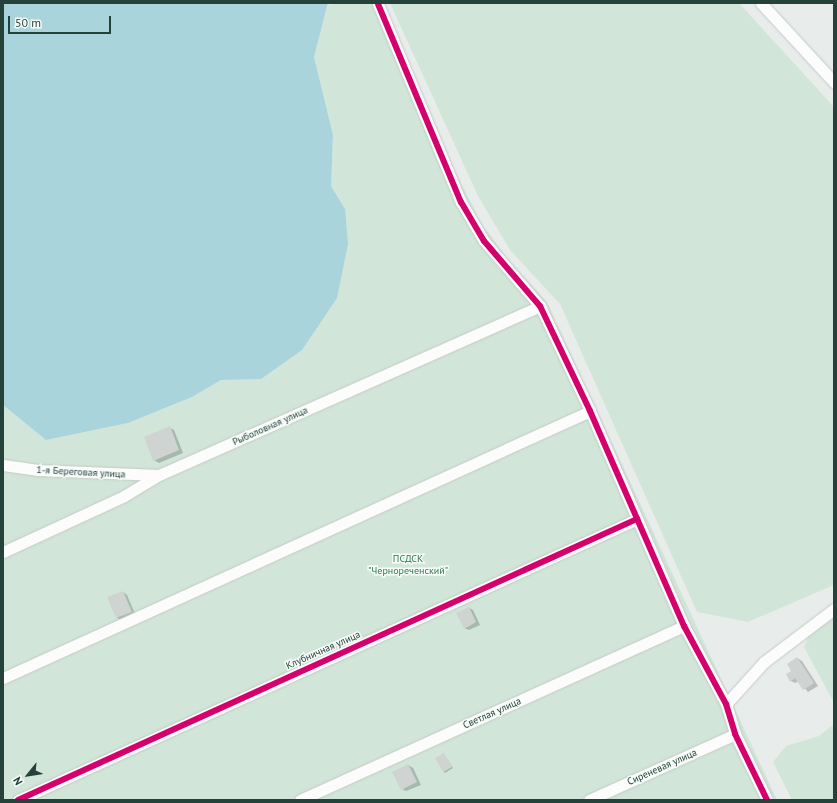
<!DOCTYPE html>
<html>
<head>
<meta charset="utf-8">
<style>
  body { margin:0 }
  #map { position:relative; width:837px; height:803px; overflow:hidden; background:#e8edeb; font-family:"PT Sans",sans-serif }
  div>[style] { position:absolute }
  .green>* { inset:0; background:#d1e6d8 }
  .water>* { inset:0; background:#a9d4db }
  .shadow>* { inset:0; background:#0003 }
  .building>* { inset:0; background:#cfd4d2 }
  .roads { filter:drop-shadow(0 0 1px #c5cac8) drop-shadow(0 0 1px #c5cac8) }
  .street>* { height:11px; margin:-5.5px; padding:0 5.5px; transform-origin:5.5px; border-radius:5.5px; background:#fcfcfc }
  .cycleway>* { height:6px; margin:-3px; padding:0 3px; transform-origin:3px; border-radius:3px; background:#d6006c }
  span { translate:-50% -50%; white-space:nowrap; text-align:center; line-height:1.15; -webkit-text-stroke:3px #f7fbf9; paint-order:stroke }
  .street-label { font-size:10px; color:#24423a }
  .park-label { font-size:10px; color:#2d7a4b }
  .frame { position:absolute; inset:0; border:4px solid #24423a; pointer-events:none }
  .north { position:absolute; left:8px; top:755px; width:40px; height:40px; -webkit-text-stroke:3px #f7fbf9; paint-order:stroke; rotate:240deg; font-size:11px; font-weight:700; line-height:16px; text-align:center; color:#24423a }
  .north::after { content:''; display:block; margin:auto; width:14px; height:18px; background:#24423a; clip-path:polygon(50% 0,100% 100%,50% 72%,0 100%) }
  .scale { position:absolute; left:8px; top:16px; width:103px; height:18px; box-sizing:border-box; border:2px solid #24423a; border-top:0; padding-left:5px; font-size:12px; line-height:14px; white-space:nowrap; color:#24423a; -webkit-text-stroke:3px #f7fbf9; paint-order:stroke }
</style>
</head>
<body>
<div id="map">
  <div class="green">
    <div style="clip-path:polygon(339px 3px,384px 3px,455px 171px,481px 223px,508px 259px,547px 302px,777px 800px,3px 800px,3px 405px,46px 440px,128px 423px,192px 397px,221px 380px,261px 379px,345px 209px,331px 186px,333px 135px,314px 57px,328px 5px)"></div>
    <div style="clip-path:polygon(390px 3px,739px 3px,834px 107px,834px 585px,748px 622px,697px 612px,560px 304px,510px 250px,478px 196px)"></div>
    <div style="clip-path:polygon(834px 616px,834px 703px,804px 647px,810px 633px)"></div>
    <div style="clip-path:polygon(834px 724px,834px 800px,792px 800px,773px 762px,786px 746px,819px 736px)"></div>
  </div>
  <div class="water">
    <div style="clip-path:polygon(3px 3px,328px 3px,314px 57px,333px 135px,331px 186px,345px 209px,348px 244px,337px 298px,302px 350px,261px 379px,221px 380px,192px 397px,128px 423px,46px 440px,3px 405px)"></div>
  </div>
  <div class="shadow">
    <div style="clip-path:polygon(169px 427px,174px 430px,183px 453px,159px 463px,154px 460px)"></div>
    <div style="clip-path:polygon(123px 592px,127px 595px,135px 614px,121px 620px,116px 617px)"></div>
    <div style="clip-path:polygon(469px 608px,473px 610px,480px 625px,469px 630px,464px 628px)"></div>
    <div style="clip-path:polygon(797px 658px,802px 661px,818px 686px,808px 692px,799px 681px,795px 683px,791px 681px)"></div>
    <div style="clip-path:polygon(444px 754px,453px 768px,445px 773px,443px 771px)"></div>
    <div style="clip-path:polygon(408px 765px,413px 768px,421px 785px,406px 791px,402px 789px)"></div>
  </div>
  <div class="building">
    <div style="clip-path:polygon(170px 426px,179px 450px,153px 461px,144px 437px)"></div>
    <div style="clip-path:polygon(123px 591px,132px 612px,116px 618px,107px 597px)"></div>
    <div style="clip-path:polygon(469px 607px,476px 622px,464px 629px,456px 613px)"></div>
    <div style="clip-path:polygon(797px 657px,814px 683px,803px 690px,795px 678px,790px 682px,786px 674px,791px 671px,787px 664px)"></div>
    <div style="clip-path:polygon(444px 753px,452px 767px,443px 772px,435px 758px)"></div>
    <div style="clip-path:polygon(408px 764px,417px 782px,401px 790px,392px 772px)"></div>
  </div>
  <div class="roads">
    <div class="street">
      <div style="left:761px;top:3px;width:108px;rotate:47.3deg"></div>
      <div style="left:378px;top:4px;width:215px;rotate:67.3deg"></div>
      <div style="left:461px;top:202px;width:45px;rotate:59.5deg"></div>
      <div style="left:484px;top:241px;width:86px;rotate:49.3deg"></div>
      <div style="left:540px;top:306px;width:116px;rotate:64.5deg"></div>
      <div style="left:590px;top:411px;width:235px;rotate:66.4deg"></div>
      <div style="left:684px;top:626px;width:89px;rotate:61.7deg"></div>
      <div style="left:726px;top:704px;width:31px;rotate:73deg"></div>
      <div style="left:735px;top:734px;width:73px;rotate:64.1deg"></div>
      <div style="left:3px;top:465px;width:34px;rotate:8deg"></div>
      <div style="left:37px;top:470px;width:122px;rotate:2.3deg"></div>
      <div style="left:3px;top:552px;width:133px;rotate:-24.8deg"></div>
      <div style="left:124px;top:496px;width:41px;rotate:-31deg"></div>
      <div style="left:159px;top:475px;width:417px;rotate:-23.9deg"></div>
      <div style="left:3px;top:678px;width:645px;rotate:-24.46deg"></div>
      <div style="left:726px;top:704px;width:57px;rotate:-47.9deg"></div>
      <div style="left:764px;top:662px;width:88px;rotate:-37.1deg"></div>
      <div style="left:18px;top:800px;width:680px;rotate:-24.42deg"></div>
      <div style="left:300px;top:800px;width:422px;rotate:-24.4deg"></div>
      <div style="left:589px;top:800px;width:160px;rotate:-24.3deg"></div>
    </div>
  </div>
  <div class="cycleway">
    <div style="left:378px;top:4px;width:215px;rotate:67.3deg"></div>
    <div style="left:461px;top:202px;width:45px;rotate:59.5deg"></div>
    <div style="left:484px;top:241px;width:86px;rotate:49.3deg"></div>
    <div style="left:540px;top:306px;width:116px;rotate:64.5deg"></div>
    <div style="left:590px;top:411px;width:235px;rotate:66.4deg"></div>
    <div style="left:684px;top:626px;width:89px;rotate:61.7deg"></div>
    <div style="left:726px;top:704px;width:31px;rotate:73deg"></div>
    <div style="left:735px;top:734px;width:73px;rotate:64.1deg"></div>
    <div style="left:18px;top:800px;width:680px;rotate:-24.42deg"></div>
  </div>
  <div class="street-label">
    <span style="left:270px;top:426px;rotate:-24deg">Рыболовная улица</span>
    <span style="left:81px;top:472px;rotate:3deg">1-я Береговая улица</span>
    <span style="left:323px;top:650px;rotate:-24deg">Клубничная улица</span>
    <span style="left:492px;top:713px;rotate:-24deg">Светлая улица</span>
    <span style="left:662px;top:767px;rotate:-24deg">Сиреневая улица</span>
  </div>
  <div class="park-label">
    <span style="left:408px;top:564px">ПСДСК<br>"Чернореченский"</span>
  </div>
  <div class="frame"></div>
  <div class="north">N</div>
  <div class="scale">50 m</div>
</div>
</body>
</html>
